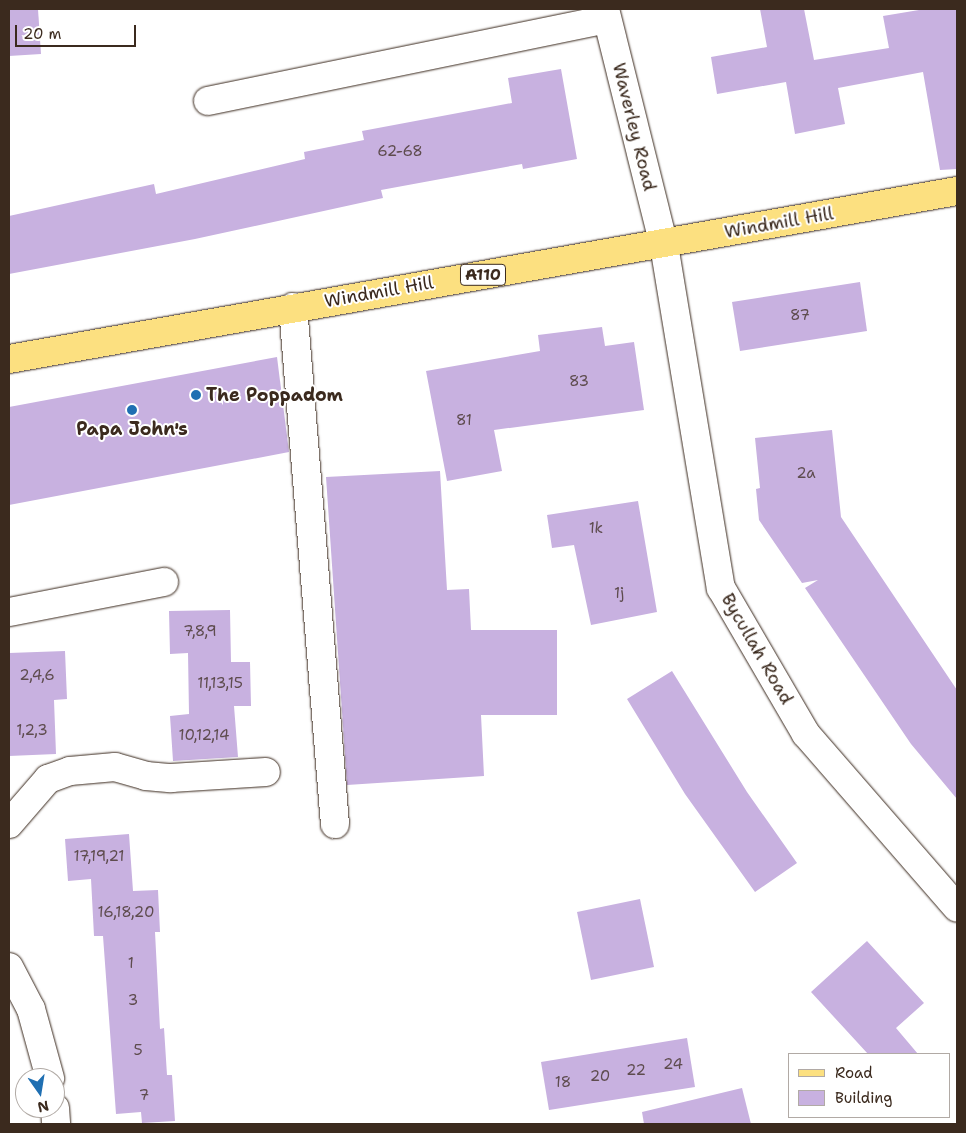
<!DOCTYPE html>
<html>
<head>
<meta charset="utf-8">
<style>
  body { margin:0 }
  #map { position:relative; width:966px; height:1133px; overflow:hidden; background:#fff; font-family:"Shantell Sans",sans-serif }
  div>[style] { position:absolute }
  .building>* { inset:0; background:#c8b1e0 }
  .roads { filter:drop-shadow(0 0 1px #3b2a1e) drop-shadow(0 0 1px #3b2a1e) }
  .minor>* { height:28px; margin:-14px; padding:0 14px; transform-origin:14px; border-radius:14px; background:#fff }
  .major>* { height:28px; margin:-14px; padding:0 14px; transform-origin:14px; border-radius:14px; background:#fce080 }
  .dots>* { width:14px; height:14px; translate:-50% -50%; box-sizing:border-box; border:2px solid #fff; border-radius:50% }
  span { translate:-50% -50%; white-space:nowrap; text-align:center; line-height:1.15; -webkit-text-stroke:4px #fff; paint-order:stroke }
  .number-label { font-size:15px; color:#5e4c4e }
  .number-label span { -webkit-text-stroke-width:0 }
  .shield-label span { padding:1px 4px; background:#fff; border:1px solid; border-radius:4px; -webkit-text-stroke-width:0 }
  .shield-label { font-size:16px; color:#3b2a1e; font-weight:700 }
  .street-label { font-size:18px; color:#3b2a1e }
  .poi-label { font-size:18px; color:#3b2a1e; font-weight:700 }
  .left { translate:0 -50%; text-align:left }
  .frame { position:absolute; inset:0; border:10px solid #3b2a1e; pointer-events:none }
  .legend { position:absolute; left:788px; top:1053px; width:162px; height:65px; box-sizing:border-box; background:#fff; border:1px solid #b1aaa5; margin:0; padding:6px 9px; list-style:none; font-size:15px; color:#3b2a1e }
  .legend li { display:flex; align-items:center; gap:10px; height:25px }
  .legend b { width:25px; border:1px solid #b1aaa5 }
  .north { position:absolute; left:15px; top:1068px; width:50px; height:50px; box-sizing:border-box; background:#fff; border:1px solid #b1aaa5; border-radius:50%; rotate:167deg; font-size:14px; font-weight:700; line-height:20px; text-align:center; color:#3b2a1e }
  .north::after { content:''; display:block; margin:auto; width:18px; height:22px; background:#1f6fb2; clip-path:polygon(50% 0,100% 100%,50% 72%,0 100%) }
  .scale { position:absolute; left:15px; top:25px; width:121px; height:22px; box-sizing:border-box; border:2px solid #3b2a1e; border-top:0; padding-left:6px; font-size:15px; line-height:18px; white-space:nowrap; color:#3b2a1e; -webkit-text-stroke:4px #fff; paint-order:stroke }
</style>
</head>
<body>
<div id="map">
  <div class="building">
    <div style="clip-path:polygon(9px 9px,38px 9px,41px 54px,9px 56px)"></div>
    <div style="clip-path:polygon(760px 9px,804px 9px,814px 60px,889px 48px,883px 16px,925px 9px,957px 9px,957px 169px,940px 170px,923px 72px,838px 88px,845px 124px,795px 134px,786px 82px,717px 94px,711px 57px,767px 47px)"></div>
    <div style="clip-path:polygon(561px 69px,577px 159px,523px 169px,522px 164px,381px 190px,383px 198px,195px 239px,9px 274px,9px 216px,154px 184px,156px 194px,305px 159px,304px 152px,364px 140px,362px 131px,512px 103px,508px 78px)"></div>
    <div style="clip-path:polygon(860px 282px,867px 331px,740px 351px,732px 302px)"></div>
    <div style="clip-path:polygon(602px 327px,605px 346px,634px 342px,644px 410px,494px 430px,502px 471px,447px 481px,426px 371px,540px 351px,538px 335px)"></div>
    <div style="clip-path:polygon(277px 357px,289px 452px,9px 505px,9px 407px)"></div>
    <div style="clip-path:polygon(832px 430px,841px 517px,957px 690px,957px 799px,911px 744px,805px 588px,818px 580px,802px 583px,759px 520px,756px 489px,760px 488px,755px 438px)"></div>
    <div style="clip-path:polygon(440px 471px,447px 590px,469px 589px,471px 630px,557px 630px,557px 715px,481px 715px,484px 776px,347px 785px,326px 477px)"></div>
    <div style="clip-path:polygon(638px 501px,657px 612px,591px 625px,574px 545px,552px 548px,547px 515px)"></div>
    <div style="clip-path:polygon(230px 610px,231px 662px,250px 662px,251px 706px,234px 706px,238px 757px,173px 761px,170px 716px,189px 714px,188px 653px,170px 654px,169px 611px)"></div>
    <div style="clip-path:polygon(65px 651px,67px 699px,54px 700px,56px 754px,9px 756px,9px 653px)"></div>
    <div style="clip-path:polygon(672px 671px,747px 792px,797px 863px,755px 892px,685px 794px,627px 699px)"></div>
    <div style="clip-path:polygon(129px 834px,133px 891px,158px 890px,160px 932px,155px 932px,160px 1029px,164px 1028px,167px 1075px,172px 1075px,175px 1121px,142px 1123px,141px 1112px,116px 1114px,103px 936px,94px 936px,91px 879px,68px 881px,65px 839px)"></div>
    <div style="clip-path:polygon(640px 899px,654px 967px,591px 980px,577px 912px)"></div>
    <div style="clip-path:polygon(867px 941px,924px 1003px,896px 1028px,918px 1054px,868px 1054px,811px 992px)"></div>
    <div style="clip-path:polygon(687px 1038px,695px 1087px,549px 1110px,541px 1062px)"></div>
    <div style="clip-path:polygon(742px 1088px,751px 1124px,644px 1124px,642px 1112px)"></div>
  </div>
  <div class="roads">
    <div class="minor">
      <div style="left:605px;top:9px;width:243px;rotate:76deg"></div>
      <div style="left:664px;top:245px;width:348px;rotate:80.6deg"></div>
      <div style="left:721px;top:588px;width:169px;rotate:59.8deg"></div>
      <div style="left:806px;top:734px;width:230px;rotate:49deg"></div>
      <div style="left:208px;top:101px;width:407px;rotate:-11.6deg"></div>
      <div style="left:293px;top:307px;width:519px;rotate:85.36deg"></div>
      <div style="left:9px;top:612px;width:158px;rotate:-11deg"></div>
      <div style="left:9px;top:824px;width:60px;rotate:-49.1deg"></div>
      <div style="left:48px;top:779px;width:23px;rotate:-20deg"></div>
      <div style="left:70px;top:771px;width:45px;rotate:-5.1deg"></div>
      <div style="left:115px;top:767px;width:32px;rotate:16deg"></div>
      <div style="left:146px;top:776px;width:25px;rotate:5deg"></div>
      <div style="left:171px;top:778px;width:95px;rotate:-3.6deg"></div>
      <div style="left:9px;top:967px;width:47px;rotate:62.4deg"></div>
      <div style="left:31px;top:1009px;width:72px;rotate:74.6deg"></div>
      <div style="left:55px;top:1108px;width:16px;rotate:86deg"></div>
    </div>
    <div class="major">
      <div style="left:9px;top:359px;width:963px;rotate:-10.05deg"></div>
    </div>
  </div>
  <div class="dots">
    <div style="left:196px;top:395px;background:#1f6fb2"></div>
    <div style="left:132px;top:410px;background:#1f6fb2"></div>
  </div>
  <div class="number-label">
    <span style="left:400px;top:152px">62-68</span>
    <span style="left:800px;top:316px">87</span>
    <span style="left:579px;top:382px">83</span>
    <span style="left:464px;top:421px">81</span>
    <span style="left:806px;top:474px">2a</span>
    <span style="left:596px;top:529px">1k</span>
    <span style="left:619px;top:594px">1j</span>
    <span style="left:200px;top:632px">7,8,9</span>
    <span style="left:37px;top:676px">2,4,6</span>
    <span style="left:220px;top:684px">11,13,15</span>
    <span style="left:32px;top:731px">1,2,3</span>
    <span style="left:204px;top:736px">10,12,14</span>
    <span style="left:99px;top:857px">17,19,21</span>
    <span style="left:126px;top:913px">16,18,20</span>
    <span style="left:131px;top:964px">1</span>
    <span style="left:133px;top:1001px">3</span>
    <span style="left:138px;top:1051px">5</span>
    <span style="left:673px;top:1065px">24</span>
    <span style="left:636px;top:1071px">22</span>
    <span style="left:600px;top:1077px">20</span>
    <span style="left:563px;top:1083px">18</span>
    <span style="left:144px;top:1096px">7</span>
  </div>
  <div class="shield-label">
    <span style="left:483px;top:275px">A110</span>
  </div>
  <div class="street-label">
    <span style="left:634px;top:127px;rotate:76deg">Waverley Road</span>
    <span style="left:779px;top:223px;rotate:-10deg">Windmill Hill</span>
    <span style="left:379px;top:292px;rotate:-10deg">Windmill Hill</span>
    <span style="left:757px;top:649px;rotate:60deg">Bycullah Road</span>
  </div>
  <div class="poi-label">
    <span class="left" style="left:206px;top:395px">The Poppadom</span>
    <span style="left:132px;top:429px">Papa John's</span>
  </div>
  <div class="frame"></div>
  <ul class="legend">
  <li><b style="height:6px;background:#fce080"></b>Road</li>
  <li><b style="height:14px;background:#c8b1e0"></b>Building</li>
  </ul>
  <div class="north">N</div>
  <div class="scale">20 m</div>
</div>
</body>
</html>
